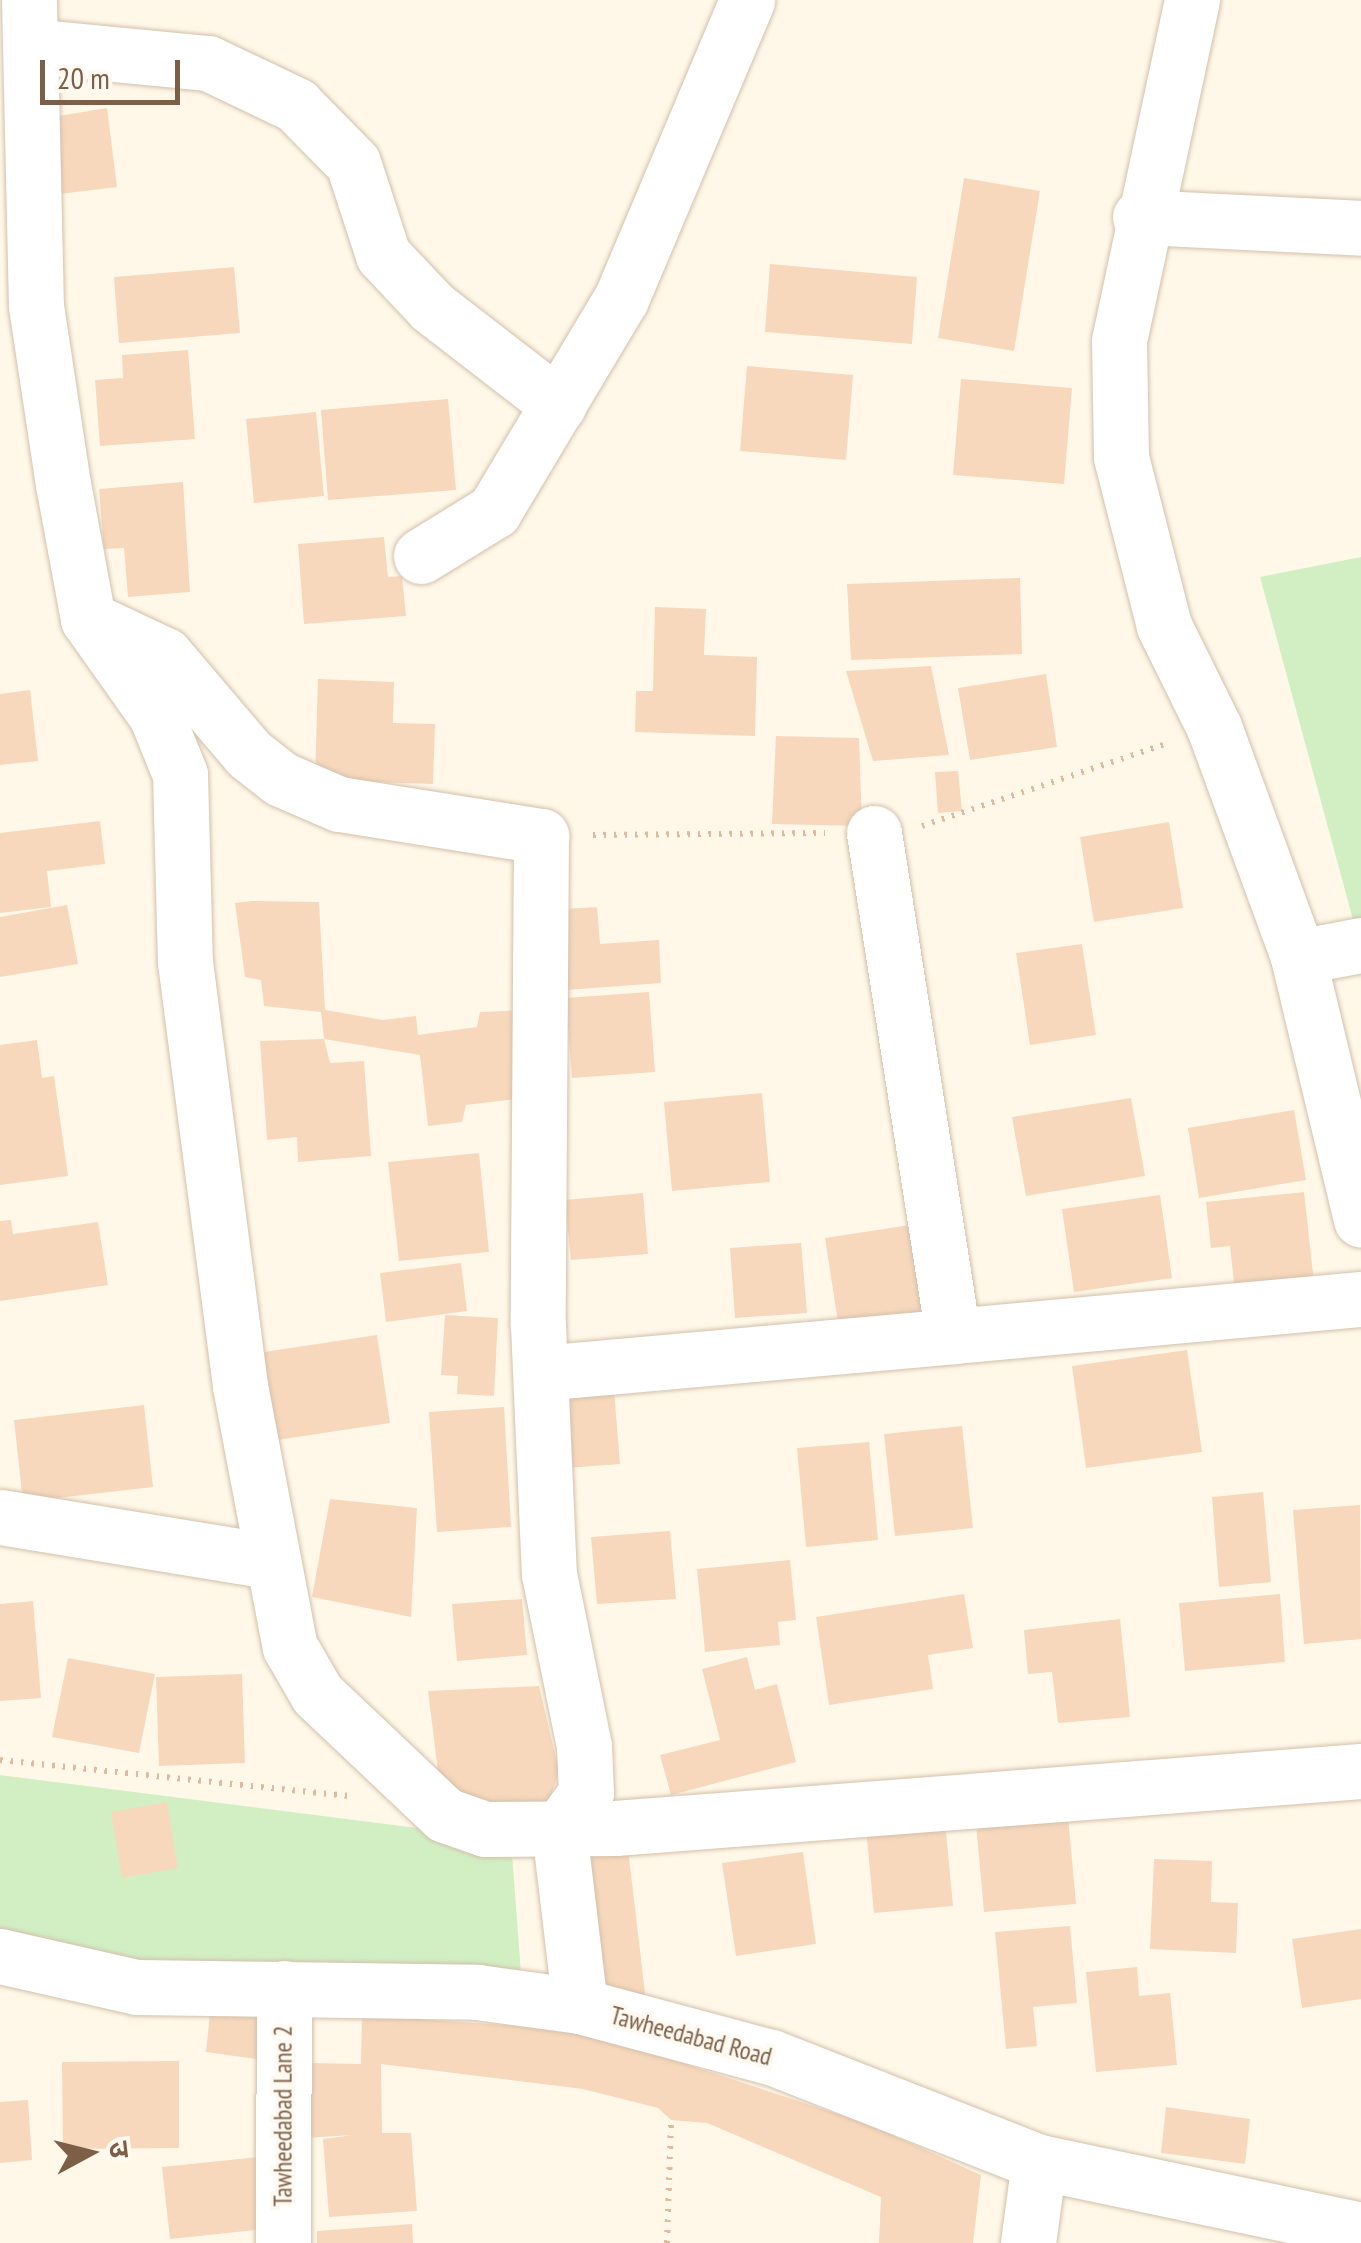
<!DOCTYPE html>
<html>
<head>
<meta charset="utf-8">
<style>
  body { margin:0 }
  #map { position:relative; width:1361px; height:2243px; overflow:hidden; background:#fff8e8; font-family:"PT Sans Narrow","Noto Sans Devanagari",sans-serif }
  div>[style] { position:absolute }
  .green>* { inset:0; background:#d2efc4 }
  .building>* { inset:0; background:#f7d8bc }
  .path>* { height:6px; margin-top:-3px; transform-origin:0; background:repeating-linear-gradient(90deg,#debb9e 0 2.5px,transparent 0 10.5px) }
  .roads { filter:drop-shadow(0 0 2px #d3c0ac) drop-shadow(0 0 2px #d3c0ac) }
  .minor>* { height:55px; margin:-27.5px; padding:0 27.5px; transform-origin:27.5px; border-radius:27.5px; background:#fff }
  span { translate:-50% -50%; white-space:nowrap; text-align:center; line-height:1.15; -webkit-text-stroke:8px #fffaf1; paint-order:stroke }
  .street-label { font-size:25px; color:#7d5f48 }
  .north { position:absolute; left:40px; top:2103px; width:100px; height:100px; -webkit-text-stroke:8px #fffaf1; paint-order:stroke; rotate:83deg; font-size:28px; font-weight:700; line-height:40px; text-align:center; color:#7d5f48 }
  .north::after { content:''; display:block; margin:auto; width:35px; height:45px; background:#7d5f48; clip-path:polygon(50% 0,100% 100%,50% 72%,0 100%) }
  .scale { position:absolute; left:40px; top:60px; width:140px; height:45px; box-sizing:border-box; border:5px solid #7d5f48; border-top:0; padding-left:12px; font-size:30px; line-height:35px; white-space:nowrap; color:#7d5f48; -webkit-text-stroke:8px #fffaf1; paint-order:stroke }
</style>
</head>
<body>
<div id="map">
  <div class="green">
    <div style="clip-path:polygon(1361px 557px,1361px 926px,1355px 927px,1260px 577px)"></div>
    <div style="clip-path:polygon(0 1775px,511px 1840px,521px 1973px,171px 1971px,0 1928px)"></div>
  </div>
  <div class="building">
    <div style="clip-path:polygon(107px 108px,117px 187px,43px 196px,34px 120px)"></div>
    <div style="clip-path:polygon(964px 178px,1040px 191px,1014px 351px,938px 338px)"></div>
    <div style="clip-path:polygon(770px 264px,917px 277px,912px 344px,765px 332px)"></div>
    <div style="clip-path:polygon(234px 267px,240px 333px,119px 343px,114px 277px)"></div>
    <div style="clip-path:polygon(188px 350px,195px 439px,100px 446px,95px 380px,123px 378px,122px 355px)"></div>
    <div style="clip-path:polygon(747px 366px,853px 375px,846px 460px,740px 451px)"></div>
    <div style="clip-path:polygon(961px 379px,1072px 388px,1064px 484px,953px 475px)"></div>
    <div style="clip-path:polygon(448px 399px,456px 490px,328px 500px,321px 410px)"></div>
    <div style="clip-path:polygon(316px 412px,324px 496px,254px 503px,246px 419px)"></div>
    <div style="clip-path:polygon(183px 482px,190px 592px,128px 597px,124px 548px,104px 549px,99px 489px)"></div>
    <div style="clip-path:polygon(384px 537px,388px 577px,402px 576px,406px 616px,304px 624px,298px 544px)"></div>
    <div style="clip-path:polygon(1020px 578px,1022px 654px,851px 660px,847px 584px)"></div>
    <div style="clip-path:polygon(655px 607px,706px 609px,704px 655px,757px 657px,755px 736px,635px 732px,636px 691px,653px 691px)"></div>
    <div style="clip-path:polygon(931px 666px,949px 755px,873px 761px,846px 671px)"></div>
    <div style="clip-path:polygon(1046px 674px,1057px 747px,970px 760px,958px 688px)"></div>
    <div style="clip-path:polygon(318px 679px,394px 682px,393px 723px,435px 724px,433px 784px,315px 780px)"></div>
    <div style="clip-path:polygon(30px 690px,38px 761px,0 765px,0 694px)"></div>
    <div style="clip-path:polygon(776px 736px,859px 738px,862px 826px,772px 824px)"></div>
    <div style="clip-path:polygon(958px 771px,962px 811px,938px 813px,935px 772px)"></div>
    <div style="clip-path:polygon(100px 821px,105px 864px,47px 871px,51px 907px,0 913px,0 833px)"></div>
    <div style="clip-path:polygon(1169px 822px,1183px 908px,1094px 922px,1080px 837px)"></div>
    <div style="clip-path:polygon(252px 901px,319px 902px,325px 1010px,383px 1020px,416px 1016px,418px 1035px,477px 1027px,480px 1012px,525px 1010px,525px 1098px,466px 1105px,462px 1122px,428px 1126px,420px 1055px,324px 1039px,321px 1012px,264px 1006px,261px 980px,245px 977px,235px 903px)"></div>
    <div style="clip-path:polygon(67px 905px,78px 964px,0 977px,0 917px)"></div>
    <div style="clip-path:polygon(597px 907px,600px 944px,659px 940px,661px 983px,552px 991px,546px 910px)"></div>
    <div style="clip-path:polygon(1082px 944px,1096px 1035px,1030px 1045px,1016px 953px)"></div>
    <div style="clip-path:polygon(649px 992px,655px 1072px,572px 1078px,566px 998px)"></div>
    <div style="clip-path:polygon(324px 1039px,330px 1063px,364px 1061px,371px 1156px,298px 1162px,297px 1137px,267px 1140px,260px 1041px)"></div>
    <div style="clip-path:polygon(37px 1040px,42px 1078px,54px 1076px,68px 1176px,0 1185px,0 1045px)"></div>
    <div style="clip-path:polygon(762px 1093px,770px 1182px,672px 1191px,664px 1102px)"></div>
    <div style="clip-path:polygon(1131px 1098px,1145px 1176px,1026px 1196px,1012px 1117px)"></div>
    <div style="clip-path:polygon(1294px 1110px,1306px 1180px,1199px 1198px,1188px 1128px)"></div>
    <div style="clip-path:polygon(479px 1153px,489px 1252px,399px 1261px,388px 1162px)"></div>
    <div style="clip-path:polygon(1304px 1192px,1315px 1292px,1236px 1300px,1230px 1246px,1211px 1248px,1206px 1202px)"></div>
    <div style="clip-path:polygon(643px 1193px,648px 1254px,571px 1260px,565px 1200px)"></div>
    <div style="clip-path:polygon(1160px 1195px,1172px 1278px,1074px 1292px,1062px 1209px)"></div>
    <div style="clip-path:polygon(11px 1220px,13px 1234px,98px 1222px,108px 1285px,0 1301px,0 1221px)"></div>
    <div style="clip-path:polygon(910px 1225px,926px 1322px,840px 1335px,825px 1238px)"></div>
    <div style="clip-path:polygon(801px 1243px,807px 1313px,735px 1318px,730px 1248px)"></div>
    <div style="clip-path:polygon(461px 1263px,467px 1311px,386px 1322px,380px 1273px)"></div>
    <div style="clip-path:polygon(445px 1315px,498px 1318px,494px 1396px,457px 1394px,458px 1376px,441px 1375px)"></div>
    <div style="clip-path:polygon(377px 1335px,390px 1423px,277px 1440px,264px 1352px)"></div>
    <div style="clip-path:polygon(1187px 1350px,1202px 1452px,1086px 1468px,1072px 1366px)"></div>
    <div style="clip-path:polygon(613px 1378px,620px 1464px,554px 1469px,546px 1383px)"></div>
    <div style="clip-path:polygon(144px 1405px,153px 1487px,23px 1502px,14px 1420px)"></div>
    <div style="clip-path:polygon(504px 1407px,511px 1527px,437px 1532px,429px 1412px)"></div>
    <div style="clip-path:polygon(962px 1426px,973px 1528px,895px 1536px,884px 1434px)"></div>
    <div style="clip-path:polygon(869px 1442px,878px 1540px,806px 1547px,797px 1448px)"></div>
    <div style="clip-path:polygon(1263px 1492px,1271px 1582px,1219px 1587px,1212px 1497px)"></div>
    <div style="clip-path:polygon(330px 1499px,417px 1508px,411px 1617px,312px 1597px)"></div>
    <div style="clip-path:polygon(1360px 1505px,1361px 1639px,1304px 1644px,1293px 1510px)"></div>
    <div style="clip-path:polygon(670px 1531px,676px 1599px,597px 1604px,591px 1537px)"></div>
    <div style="clip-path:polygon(790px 1560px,796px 1620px,778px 1622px,780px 1645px,705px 1652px,697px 1569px)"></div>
    <div style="clip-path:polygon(964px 1594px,973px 1648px,928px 1655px,933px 1689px,829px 1705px,816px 1617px)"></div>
    <div style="clip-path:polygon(1280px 1594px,1285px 1662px,1185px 1671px,1179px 1603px)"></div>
    <div style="clip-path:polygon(522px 1599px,527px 1655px,457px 1661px,452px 1604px)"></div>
    <div style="clip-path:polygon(33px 1601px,41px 1698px,0 1701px,0 1604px)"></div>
    <div style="clip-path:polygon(1120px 1619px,1130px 1717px,1058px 1723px,1052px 1672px,1028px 1674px,1024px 1630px)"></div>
    <div style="clip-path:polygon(747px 1657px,755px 1690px,777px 1684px,796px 1762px,671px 1795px,660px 1755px,720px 1740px,702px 1669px)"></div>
    <div style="clip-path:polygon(68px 1658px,155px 1674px,139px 1753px,52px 1737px)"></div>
    <div style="clip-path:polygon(242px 1674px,245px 1763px,159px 1766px,156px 1677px)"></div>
    <div style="clip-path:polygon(539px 1686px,559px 1771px,542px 1823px,473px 1812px,439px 1779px,428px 1691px)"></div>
    <div style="clip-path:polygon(167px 1802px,178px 1868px,122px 1878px,111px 1812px)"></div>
    <div style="clip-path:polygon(1067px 1805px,1076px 1904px,984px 1912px,975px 1813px)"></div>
    <div style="clip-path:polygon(945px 1822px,953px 1906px,874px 1913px,866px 1829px)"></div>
    <div style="clip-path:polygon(628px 1849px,647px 2010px,610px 2000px,595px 1976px,583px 1857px)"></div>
    <div style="clip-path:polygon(803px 1852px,816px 1944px,736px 1956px,722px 1863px)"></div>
    <div style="clip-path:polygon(1154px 1859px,1212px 1861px,1211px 1902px,1238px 1903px,1236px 1953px,1150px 1949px)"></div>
    <div style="clip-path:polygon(1070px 1926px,1077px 2003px,1033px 2007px,1037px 2046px,1006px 2049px,995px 1932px)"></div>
    <div style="clip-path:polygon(1361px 1929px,1361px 1999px,1302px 2008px,1292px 1939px)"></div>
    <div style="clip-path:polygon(1137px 1967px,1139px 1996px,1170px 1993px,1177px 2065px,1096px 2072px,1086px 1972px)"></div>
    <div style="clip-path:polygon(210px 2014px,279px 2018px,278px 2062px,206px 2052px)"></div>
    <div style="clip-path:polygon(362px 2015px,585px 2031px,868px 2124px,981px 2175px,973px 2243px,879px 2243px,881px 2197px,707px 2123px,671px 2120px,658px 2108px,583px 2089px,381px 2064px,382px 2133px,411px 2133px,417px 2211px,329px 2217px,323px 2139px,354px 2135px,304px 2138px,307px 2063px,361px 2064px)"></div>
    <div style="clip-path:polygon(179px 2061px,179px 2148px,63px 2149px,62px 2062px)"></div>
    <div style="clip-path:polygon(28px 2100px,32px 2160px,0 2163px,0 2102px)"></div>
    <div style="clip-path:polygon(1166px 2107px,1250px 2119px,1245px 2164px,1161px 2153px)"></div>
    <div style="clip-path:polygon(258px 2157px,265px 2229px,170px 2239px,162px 2167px)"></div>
    <div style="clip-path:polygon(412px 2224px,413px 2243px,317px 2243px,317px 2231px)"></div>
  </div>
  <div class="path">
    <div style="left:922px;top:826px;width:257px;rotate:-18.6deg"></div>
    <div style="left:593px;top:835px;width:232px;rotate:-0.5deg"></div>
    <div style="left:0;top:1760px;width:351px;rotate:5.9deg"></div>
    <div style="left:667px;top:2243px;width:123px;rotate:-88.1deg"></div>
  </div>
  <div class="roads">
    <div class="minor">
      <div style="left:29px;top:0;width:306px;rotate:88.7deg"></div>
      <div style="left:36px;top:306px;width:180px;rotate:81.4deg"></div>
      <div style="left:63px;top:484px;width:137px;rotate:79.5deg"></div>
      <div style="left:88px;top:619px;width:118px;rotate:54.7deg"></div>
      <div style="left:156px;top:715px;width:64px;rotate:67.9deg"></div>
      <div style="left:180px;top:774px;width:188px;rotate:88.5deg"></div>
      <div style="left:185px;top:962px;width:428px;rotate:82.6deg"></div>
      <div style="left:240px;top:1386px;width:266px;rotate:79.2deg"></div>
      <div style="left:290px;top:1647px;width:54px;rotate:60.1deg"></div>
      <div style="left:317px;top:1694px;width:176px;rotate:43.4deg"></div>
      <div style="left:445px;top:1815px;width:42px;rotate:19.3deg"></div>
      <div style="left:485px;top:1829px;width:130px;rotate:-0.4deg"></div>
      <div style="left:615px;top:1828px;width:748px;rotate:-4.37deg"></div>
      <div style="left:1192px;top:0;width:349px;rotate:102.1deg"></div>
      <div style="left:1119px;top:341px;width:116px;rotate:89deg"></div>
      <div style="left:1121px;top:457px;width:174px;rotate:75.7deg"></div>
      <div style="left:1164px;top:626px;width:113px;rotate:63.7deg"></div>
      <div style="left:1214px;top:727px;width:245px;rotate:69.9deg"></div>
      <div style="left:1298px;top:957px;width:270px;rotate:76.5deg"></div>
      <div style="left:31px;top:46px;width:178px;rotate:5.5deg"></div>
      <div style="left:208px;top:63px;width:98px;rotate:25.5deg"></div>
      <div style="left:296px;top:105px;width:81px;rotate:45.5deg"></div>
      <div style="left:353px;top:163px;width:97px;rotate:71.9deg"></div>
      <div style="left:383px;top:255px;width:71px;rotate:46.7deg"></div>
      <div style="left:432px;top:307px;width:160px;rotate:37.7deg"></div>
      <div style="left:1140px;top:217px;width:221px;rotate:2.8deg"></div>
      <div style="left:421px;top:556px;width:86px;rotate:-31.7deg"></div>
      <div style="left:494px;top:511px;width:247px;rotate:-59.1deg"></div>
      <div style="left:621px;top:299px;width:324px;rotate:-67.1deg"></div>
      <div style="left:88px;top:619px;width:85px;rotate:25.1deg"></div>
      <div style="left:165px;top:655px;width:130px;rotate:49.7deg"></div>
      <div style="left:249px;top:754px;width:41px;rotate:38deg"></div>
      <div style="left:281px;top:779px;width:63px;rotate:23.3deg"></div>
      <div style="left:339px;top:804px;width:205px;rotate:9deg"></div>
      <div style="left:541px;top:836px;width:489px;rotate:90.4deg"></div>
      <div style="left:538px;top:1325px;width:249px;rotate:87.5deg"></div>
      <div style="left:549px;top:1574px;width:176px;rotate:78.5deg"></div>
      <div style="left:584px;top:1746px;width:47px;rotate:87.6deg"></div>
      <div style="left:586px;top:1793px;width:46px;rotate:126.1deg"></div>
      <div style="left:559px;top:1830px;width:177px;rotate:83.2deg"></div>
      <div style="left:874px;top:833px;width:509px;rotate:81.07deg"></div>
      <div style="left:953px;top:1336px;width:410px;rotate:-5.2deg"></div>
      <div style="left:1298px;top:957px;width:64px;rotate:-10.8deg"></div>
      <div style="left:541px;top:1373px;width:414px;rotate:-5.1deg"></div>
      <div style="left:0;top:1517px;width:274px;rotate:9.3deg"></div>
      <div style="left:0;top:1956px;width:140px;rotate:12.8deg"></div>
      <div style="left:137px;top:1987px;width:340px;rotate:0.8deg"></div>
      <div style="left:477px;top:1992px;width:104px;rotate:7.7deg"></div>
      <div style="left:580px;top:2006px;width:198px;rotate:15deg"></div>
      <div style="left:771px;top:2057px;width:288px;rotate:21.4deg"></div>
      <div style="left:1039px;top:2162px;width:329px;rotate:11.9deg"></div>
      <div style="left:283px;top:2243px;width:255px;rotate:-89.8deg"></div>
      <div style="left:1028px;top:2243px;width:82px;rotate:-82.3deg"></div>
    </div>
  </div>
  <div class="street-label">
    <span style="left:691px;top:2036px;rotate:15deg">Tawheedabad Road</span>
    <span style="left:283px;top:2116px;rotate:-90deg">Tawheedabad Lane 2</span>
  </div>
  <div class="north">उ</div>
  <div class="scale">20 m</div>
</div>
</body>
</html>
